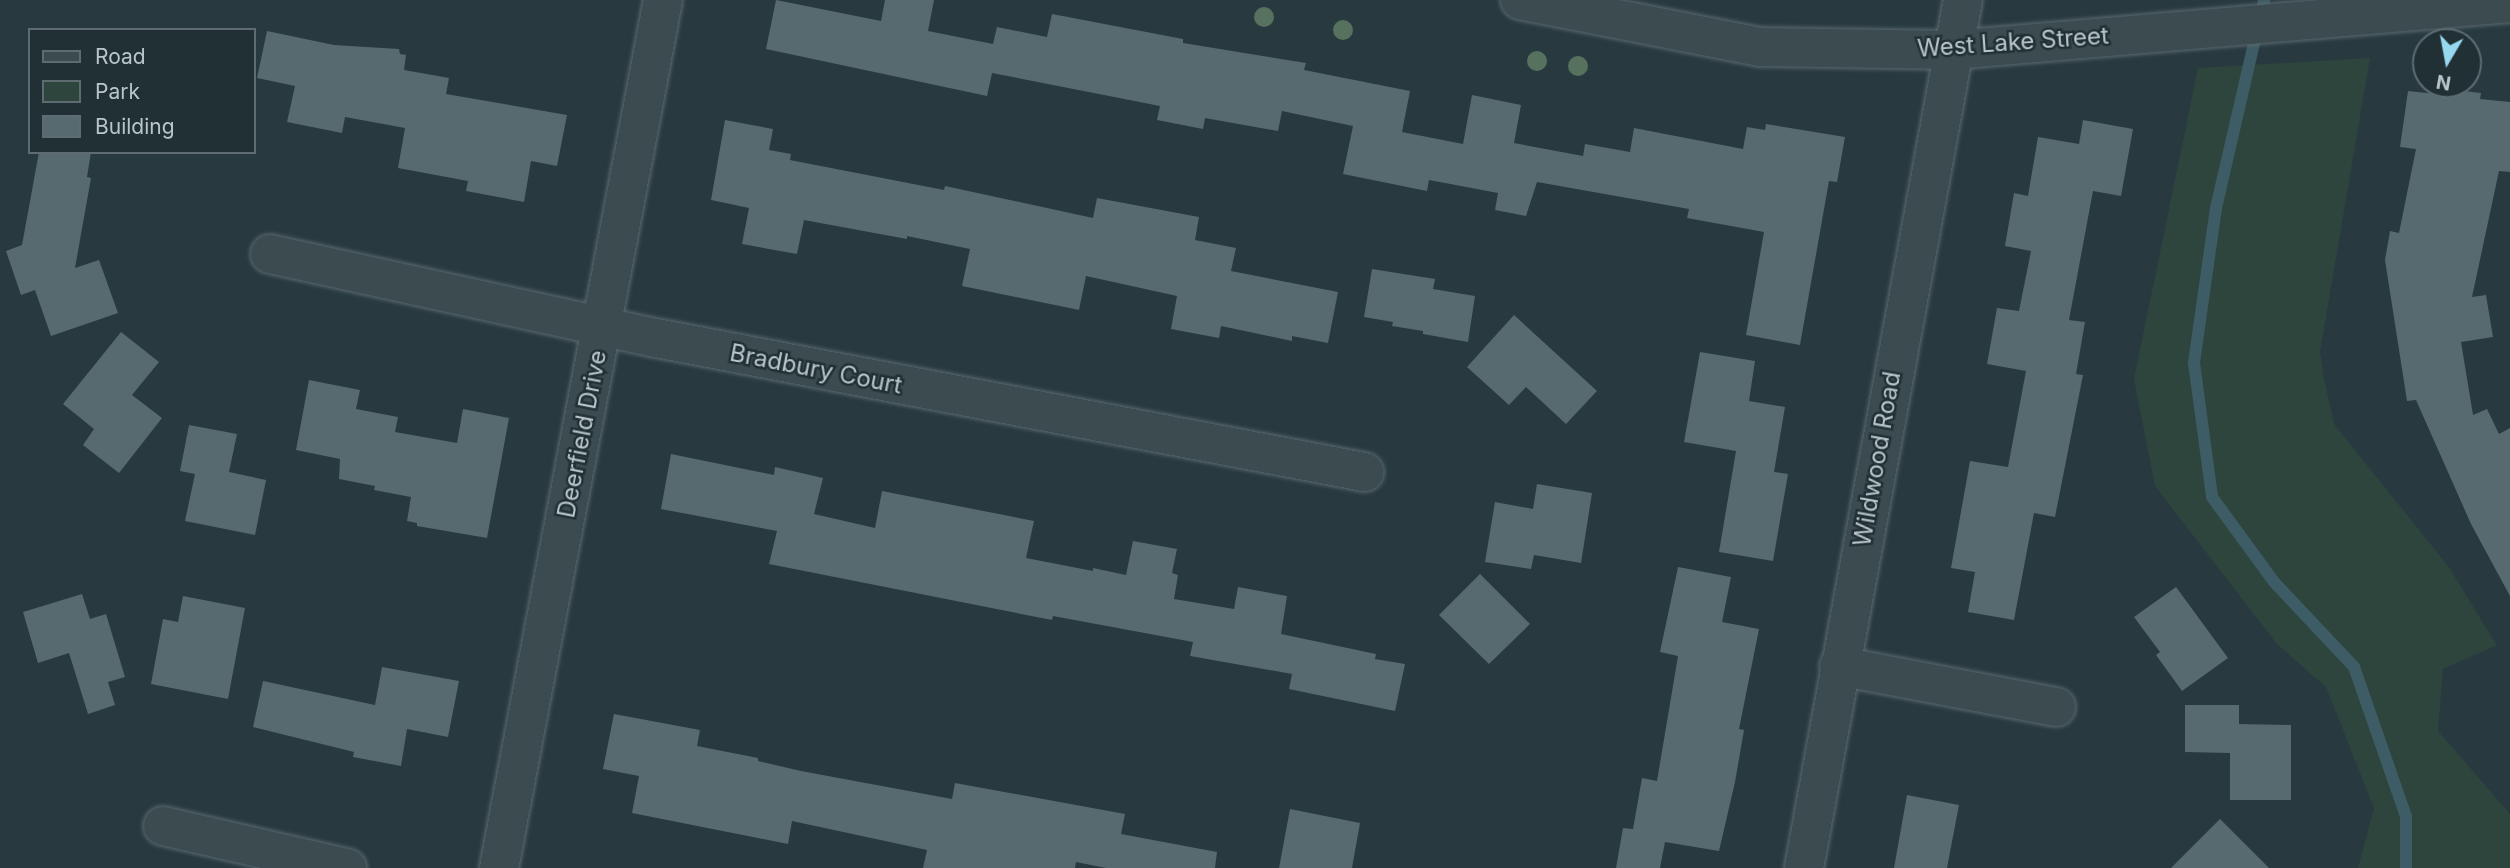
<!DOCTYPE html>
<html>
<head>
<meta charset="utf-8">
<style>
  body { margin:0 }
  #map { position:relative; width:2510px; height:868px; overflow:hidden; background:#283a40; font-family:Inter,sans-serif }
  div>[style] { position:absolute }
  .green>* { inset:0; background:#2d453d }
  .stream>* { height:12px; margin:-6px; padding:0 6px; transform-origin:6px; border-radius:6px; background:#3d5c65 }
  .building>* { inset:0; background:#566a6f }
  .roads { filter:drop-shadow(0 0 2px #5a686d) drop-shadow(0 0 2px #5a686d) }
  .minor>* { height:38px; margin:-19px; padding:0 19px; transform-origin:19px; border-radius:19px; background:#3c4b50 }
  .trees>* { width:20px; height:20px; margin:-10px; border-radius:50%; background:#57715f }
  span { translate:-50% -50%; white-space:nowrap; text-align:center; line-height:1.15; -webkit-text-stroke:5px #213035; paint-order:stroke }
  .street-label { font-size:24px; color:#b9c5ca }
  .legend { position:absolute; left:28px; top:28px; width:228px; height:126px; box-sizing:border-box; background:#213035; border:2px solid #5e6c71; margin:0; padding:9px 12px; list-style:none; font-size:21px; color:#b9c5ca }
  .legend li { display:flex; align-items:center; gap:14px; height:35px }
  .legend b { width:35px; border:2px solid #5e6c71 }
  .north { position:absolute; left:2412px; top:28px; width:70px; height:70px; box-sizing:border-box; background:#213035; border:2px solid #5e6c71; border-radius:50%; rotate:190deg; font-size:19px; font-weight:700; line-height:28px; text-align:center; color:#b9c5ca }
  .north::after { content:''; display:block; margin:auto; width:24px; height:32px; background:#97d8f1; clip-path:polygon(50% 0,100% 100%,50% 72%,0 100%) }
</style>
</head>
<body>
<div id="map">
  <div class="green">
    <div style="clip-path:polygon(2370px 58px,2320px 352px,2324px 379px,2334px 424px,2448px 566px,2497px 645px,2443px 669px,2438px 731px,2510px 814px,2510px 868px,2358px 868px,2374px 808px,2326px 687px,2277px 644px,2155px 486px,2134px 379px,2198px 68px)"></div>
  </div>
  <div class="stream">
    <div style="left:2264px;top:0;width:213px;rotate:103deg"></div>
    <div style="left:2216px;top:208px;width:157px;rotate:98.1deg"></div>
    <div style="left:2194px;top:363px;width:135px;rotate:82.3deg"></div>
    <div style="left:2212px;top:497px;width:105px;rotate:53.9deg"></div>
    <div style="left:2274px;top:582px;width:117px;rotate:46.7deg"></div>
    <div style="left:2354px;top:667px;width:158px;rotate:70.8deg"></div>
    <div style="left:2406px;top:816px;width:52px;rotate:90deg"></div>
  </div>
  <div class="building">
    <div style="clip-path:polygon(776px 0,881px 21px,885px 0,934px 0,928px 31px,993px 44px,997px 27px,1047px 37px,1052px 14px,1183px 39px,1183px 43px,1306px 63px,1304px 70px,1410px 91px,1402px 132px,1463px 144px,1472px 95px,1521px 105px,1514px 143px,1583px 156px,1585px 144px,1630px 152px,1634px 128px,1743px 149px,1747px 127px,1765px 130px,1766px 124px,1845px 137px,1837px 182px,1829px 181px,1800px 345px,1746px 335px,1764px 232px,1687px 218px,1689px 209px,1537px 182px,1526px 216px,1495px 210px,1498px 193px,1429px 180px,1427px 191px,1343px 174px,1353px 126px,1282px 111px,1278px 131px,1205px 118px,1203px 129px,1157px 120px,1160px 106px,992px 73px,987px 96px,766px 49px)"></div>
    <div style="clip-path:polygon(267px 31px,334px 45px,399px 49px,400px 54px,406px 55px,404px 70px,449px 78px,446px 94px,567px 115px,557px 166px,531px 161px,524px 202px,466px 191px,468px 181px,398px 168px,405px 128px,345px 117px,342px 133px,287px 122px,295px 86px,257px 78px)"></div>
    <div style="clip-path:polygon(2446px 89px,2481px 93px,2480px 99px,2510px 102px,2510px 172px,2499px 171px,2472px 297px,2486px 295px,2493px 337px,2461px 342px,2473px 415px,2487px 409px,2499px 434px,2510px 428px,2510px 596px,2471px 524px,2416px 400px,2407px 401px,2385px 260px,2390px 231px,2399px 233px,2416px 149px,2400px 147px,2408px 91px,2446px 95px)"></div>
    <div style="clip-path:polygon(725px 120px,773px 129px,769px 150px,791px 154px,790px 160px,944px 190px,945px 186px,1093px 218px,1097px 198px,1199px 217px,1195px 240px,1236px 248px,1231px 271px,1338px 292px,1328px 343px,1292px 336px,1292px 341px,1221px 326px,1219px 338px,1171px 329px,1177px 296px,1086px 276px,1079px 310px,962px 286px,970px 249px,907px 236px,907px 239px,804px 220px,797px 254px,742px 244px,749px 208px,711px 200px)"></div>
    <div style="clip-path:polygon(2083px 120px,2133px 129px,2121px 196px,2093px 191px,2069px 320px,2085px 322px,2076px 374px,2083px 375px,2055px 517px,2034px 513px,2014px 620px,1968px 612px,1975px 572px,1951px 568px,1970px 461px,2008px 467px,2026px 371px,1987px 364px,1997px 308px,2019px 311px,2031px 251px,2005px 246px,2014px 193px,2028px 196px,2038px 137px,2079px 144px)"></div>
    <div style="clip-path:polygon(39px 152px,91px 152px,87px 177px,91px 178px,75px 268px,99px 260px,118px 313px,51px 336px,35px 290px,21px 295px,6px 251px,22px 245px)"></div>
    <div style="clip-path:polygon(1372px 269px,1435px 279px,1433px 289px,1475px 296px,1468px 342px,1423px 334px,1423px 331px,1392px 326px,1393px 322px,1364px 317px)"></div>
    <div style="clip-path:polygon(1514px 315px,1597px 391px,1566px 424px,1526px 387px,1509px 405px,1467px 367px)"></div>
    <div style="clip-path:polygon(121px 332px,159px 362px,132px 395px,162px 418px,119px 473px,83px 445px,94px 429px,63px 404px)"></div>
    <div style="clip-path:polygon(1700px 352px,1755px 361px,1749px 401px,1785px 407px,1774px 472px,1788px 474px,1773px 561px,1719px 552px,1736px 451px,1684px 442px)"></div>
    <div style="clip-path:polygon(309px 380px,360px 390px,356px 409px,398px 417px,395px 432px,457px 443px,463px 409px,509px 418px,487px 538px,417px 526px,417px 523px,407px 521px,411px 497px,374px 490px,375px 486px,339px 479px,340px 459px,296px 450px)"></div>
    <div style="clip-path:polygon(189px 425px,237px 434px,229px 472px,266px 480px,255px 535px,185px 521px,195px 474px,180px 471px)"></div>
    <div style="clip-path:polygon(671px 454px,774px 475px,775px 467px,823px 478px,814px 514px,875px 528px,882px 491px,1034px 521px,1026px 558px,1093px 571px,1093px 568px,1126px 575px,1133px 541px,1177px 549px,1172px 573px,1178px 575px,1174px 599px,1234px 609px,1238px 587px,1287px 596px,1281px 634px,1376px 654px,1375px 659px,1405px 664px,1395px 711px,1289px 689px,1292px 674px,1190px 656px,1193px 642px,1053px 616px,1052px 620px,769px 564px,777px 531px,661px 509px)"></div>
    <div style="clip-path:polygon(1537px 484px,1592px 493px,1581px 563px,1534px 555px,1531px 569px,1485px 562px,1495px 502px,1533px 509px)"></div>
    <div style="clip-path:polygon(1678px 567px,1731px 577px,1722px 622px,1759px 629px,1739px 729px,1744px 730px,1735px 782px,1719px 851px,1665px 842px,1660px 868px,1616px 868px,1623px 828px,1633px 829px,1642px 778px,1657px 781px,1678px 656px,1660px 652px)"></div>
    <div style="clip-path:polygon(1480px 574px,1530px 624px,1489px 664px,1439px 615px)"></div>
    <div style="clip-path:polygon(2176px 587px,2228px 658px,2182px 691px,2156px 655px,2160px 652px,2134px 617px)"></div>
    <div style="clip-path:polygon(82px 594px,90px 619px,106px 614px,125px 677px,108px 682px,115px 705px,88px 714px,69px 653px,38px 663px,23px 612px)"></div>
    <div style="clip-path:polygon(183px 596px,245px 608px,228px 699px,151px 684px,163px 619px,178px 622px)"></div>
    <div style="clip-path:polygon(382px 667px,459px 681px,448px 737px,407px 729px,401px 766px,353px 757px,354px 752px,253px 727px,263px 681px,375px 705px)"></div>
    <div style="clip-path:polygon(2185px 705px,2239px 705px,2239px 724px,2291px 725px,2291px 800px,2230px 800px,2230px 753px,2185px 752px)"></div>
    <div style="clip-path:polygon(614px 714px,700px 730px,697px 746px,758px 758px,758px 761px,801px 771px,952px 799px,955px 783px,1125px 814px,1121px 834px,1217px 852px,1215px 868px,1106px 868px,1076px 862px,1075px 868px,923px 868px,927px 850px,792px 821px,788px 844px,632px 813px,639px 776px,603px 769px)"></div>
    <div style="clip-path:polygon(1907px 795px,1959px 805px,1947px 868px,1894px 868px)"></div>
    <div style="clip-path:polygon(1290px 809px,1360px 823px,1352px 868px,1279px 868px)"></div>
    <div style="clip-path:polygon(2220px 819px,2269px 868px,2171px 868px)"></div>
  </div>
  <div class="roads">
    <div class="minor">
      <div style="left:1520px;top:0;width:245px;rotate:11.1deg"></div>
      <div style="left:1760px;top:47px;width:193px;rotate:0.9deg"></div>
      <div style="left:1953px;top:50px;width:559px;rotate:-4.82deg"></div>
      <div style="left:270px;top:254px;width:395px;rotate:12.3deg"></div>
      <div style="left:656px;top:338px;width:721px;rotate:10.72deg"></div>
      <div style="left:1839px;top:666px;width:221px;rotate:10.7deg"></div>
      <div style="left:163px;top:826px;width:189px;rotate:12.9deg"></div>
      <div style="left:499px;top:868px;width:883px;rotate:-79.3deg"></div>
      <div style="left:1804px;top:868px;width:882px;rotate:-79.62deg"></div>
    </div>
  </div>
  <div class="trees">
    <div style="left:1264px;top:17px"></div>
    <div style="left:1343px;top:30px"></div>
    <div style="left:1537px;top:61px"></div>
    <div style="left:1578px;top:66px"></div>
  </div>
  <div class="street-label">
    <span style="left:2013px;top:42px;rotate:-4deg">West Lake Street</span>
    <span style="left:816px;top:369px;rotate:11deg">Bradbury Court</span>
    <span style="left:582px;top:434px;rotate:-79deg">Deerfield Drive</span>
    <span style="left:1877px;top:459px;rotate:-80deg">Wildwood Road</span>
  </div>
  <ul class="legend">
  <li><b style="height:9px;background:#3c4b50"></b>Road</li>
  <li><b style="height:19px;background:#2d453d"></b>Park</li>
  <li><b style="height:19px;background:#566a6f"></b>Building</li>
  </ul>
  <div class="north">N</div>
</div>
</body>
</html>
